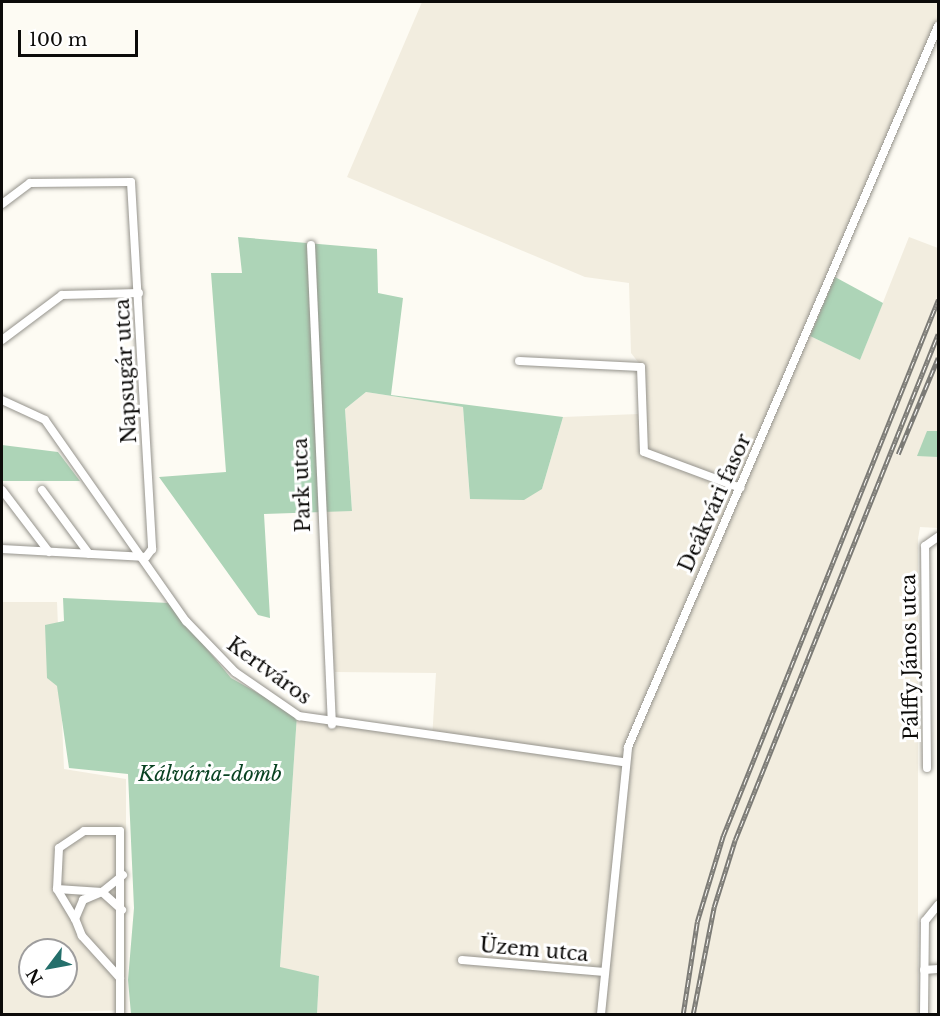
<!DOCTYPE html>
<html>
<head>
<meta charset="utf-8">
<style>
  body { margin:0 }
  #map { position:relative; width:940px; height:1016px; overflow:hidden; background:#fdfbf3; font-family:"Libre Baskerville",serif }
  div>[style] { position:absolute }
  .built>* { inset:0; background:#f2eddf }
  .green>* { inset:0; background:#add4b7 }
  .roads { filter:drop-shadow(0 0 2px #95938c) drop-shadow(0 0 2px #95938c) }
  .minor>* { height:8px; margin:-4px; padding:0 4px; transform-origin:4px; border-radius:4px; background:#fff }
  .rail>* { height:4.5px; margin-top:-2.25px; transform-origin:0; background:repeating-linear-gradient(90deg,#fff 0 7px,#7c7b76 0 14px); box-sizing:border-box; border-block:2px solid #7c7b76 }
  span { translate:-50% -50%; white-space:nowrap; text-align:center; line-height:1.15; -webkit-text-stroke:6px #fff; paint-order:stroke }
  .street-label { font-size:20px; color:#0c0b09 }
  .park-label { font-size:20px; color:#094222; font-style:italic }
  .frame { position:absolute; inset:0; border:3px solid #0c0b09; pointer-events:none }
  .north { position:absolute; left:18px; top:938px; width:60px; height:60px; box-sizing:border-box; background:#fff; border:2px solid #9e9d9d; border-radius:50%; rotate:238deg; font-size:16px; font-weight:700; line-height:24px; text-align:center; color:#0c0b09 }
  .north::after { content:''; display:block; margin:auto; width:21px; height:27px; background:#246f6b; clip-path:polygon(50% 0,100% 100%,50% 72%,0 100%) }
  .scale { position:absolute; left:18px; top:30px; width:120px; height:27px; box-sizing:border-box; border:3px solid #0c0b09; border-top:0; padding-left:8px; font-size:18px; line-height:21px; white-space:nowrap; color:#0c0b09; -webkit-text-stroke:4px #fff; paint-order:stroke }
</style>
</head>
<body>
<div id="map">
  <div class="built">
    <div style="clip-path:polygon(422px 2px,938px 2px,938px 37px,810px 336px,860px 360px,909px 237px,938px 248px,938px 528px,920px 527px,918px 539px,918px 1014px,317px 1014px,319px 976px,280px 968px,297px 715px,432px 740px,436px 673px,335px 672px,317px 511px,352px 510px,345px 409px,366px 392px,463px 407px,470px 499px,542px 489px,563px 417px,638px 414px,645px 371px,631px 353px,629px 283px,585px 277px,347px 177px)"></div>
    <div style="clip-path:polygon(evenodd,2px 602px,57px 602px,64px 769px,126px 779px,126px 1010px,2px 1014px,2px 602px,30px 950px,66px 950px,66px 986px,30px 986px,30px 950px)"></div>
  </div>
  <div class="green">
    <div style="clip-path:polygon(238px 237px,377px 249px,378px 293px,403px 298px,391px 395px,563px 417px,542px 489px,524px 500px,470px 499px,463px 407px,366px 392px,345px 409px,352px 511px,264px 514px,270px 618px,258px 615px,159px 477px,226px 472px,211px 273px,242px 273px)"></div>
    <div style="clip-path:polygon(835px 277px,883px 303px,860px 360px,810px 336px)"></div>
    <div style="clip-path:polygon(927px 431px,938px 431px,938px 457px,917px 456px)"></div>
    <div style="clip-path:polygon(2px 445px,58px 452px,80px 481px,2px 481px)"></div>
    <div style="clip-path:polygon(63px 598px,169px 603px,231px 678px,297px 715px,280px 967px,319px 976px,317px 1014px,131px 1014px,128px 980px,134px 908px,128px 774px,69px 768px,57px 686px,47px 678px,45px 625px,64px 621px)"></div>
  </div>
  <div class="roads">
    <div class="minor">
      <div style="left:2px;top:204px;width:35px;rotate:-37deg"></div>
      <div style="left:30px;top:183px;width:101px;rotate:-0.6deg"></div>
      <div style="left:131px;top:182px;width:368px;rotate:86.7deg"></div>
      <div style="left:152px;top:549px;width:10px;rotate:127deg"></div>
      <div style="left:311px;top:245px;width:480px;rotate:87.5deg"></div>
      <div style="left:2px;top:340px;width:75px;rotate:-36.9deg"></div>
      <div style="left:62px;top:295px;width:77px;rotate:-1.5deg"></div>
      <div style="left:519px;top:361px;width:122px;rotate:2.8deg"></div>
      <div style="left:641px;top:367px;width:85px;rotate:88deg"></div>
      <div style="left:644px;top:452px;width:103px;rotate:20.4deg"></div>
      <div style="left:2px;top:400px;width:47px;rotate:24.9deg"></div>
      <div style="left:45px;top:420px;width:246px;rotate:55deg"></div>
      <div style="left:186px;top:621px;width:71px;rotate:46.1deg"></div>
      <div style="left:235px;top:672px;width:78px;rotate:34.5deg"></div>
      <div style="left:299px;top:716px;width:328px;rotate:8.1deg"></div>
      <div style="left:2px;top:490px;width:78px;rotate:52.8deg"></div>
      <div style="left:42px;top:490px;width:79px;rotate:53.7deg"></div>
      <div style="left:2px;top:549px;width:144px;rotate:3.2deg"></div>
      <div style="left:927px;top:768px;width:222px;rotate:-90.5deg"></div>
      <div style="left:925px;top:546px;width:16px;rotate:-35deg"></div>
      <div style="left:57px;top:889px;width:45px;rotate:3.8deg"></div>
      <div style="left:102px;top:892px;width:27px;rotate:-39deg"></div>
      <div style="left:75px;top:919px;width:35px;rotate:-121deg"></div>
      <div style="left:57px;top:889px;width:41px;rotate:-87.2deg"></div>
      <div style="left:59px;top:848px;width:30px;rotate:-34deg"></div>
      <div style="left:84px;top:831px;width:36px"></div>
      <div style="left:120px;top:831px;width:183px;rotate:90deg"></div>
      <div style="left:462px;top:960px;width:143px;rotate:4.8deg"></div>
      <div style="left:924px;top:970px;width:14px;rotate:-4deg"></div>
      <div style="left:120px;top:978px;width:57px;rotate:-132.1deg"></div>
      <div style="left:82px;top:936px;width:18px;rotate:-112deg"></div>
      <div style="left:75px;top:919px;width:21px;rotate:-67deg"></div>
      <div style="left:83px;top:900px;width:21px;rotate:-23deg"></div>
      <div style="left:102px;top:892px;width:27px;rotate:42deg"></div>
      <div style="left:601px;top:1014px;width:268px;rotate:-84.2deg"></div>
      <div style="left:628px;top:747px;width:785px;rotate:-66.73deg"></div>
      <div style="left:924px;top:1014px;width:93px;rotate:-89.4deg"></div>
      <div style="left:925px;top:921px;width:21px;rotate:-51deg"></div>
    </div>
  </div>
  <div class="rail">
    <div style="left:898px;top:454px;width:104px;rotate:-67.4deg"></div>
    <div style="left:683px;top:1014px;width:93px;rotate:-81.3deg"></div>
    <div style="left:697px;top:922px;width:90px;rotate:-73.2deg"></div>
    <div style="left:723px;top:836px;width:578px;rotate:-68.14deg"></div>
    <div style="left:693px;top:1014px;width:109px;rotate:-78.9deg"></div>
    <div style="left:714px;top:907px;width:70px;rotate:-72.6deg"></div>
    <div style="left:735px;top:840px;width:545px;rotate:-68.14deg"></div>
  </div>
  <div class="street-label">
    <span style="left:126px;top:371px;rotate:-93deg">Napsugár utca</span>
    <span style="left:302px;top:485px;rotate:-92deg">Park utca</span>
    <span style="left:715px;top:503px;rotate:-66deg">Deákvári fasor</span>
    <span style="left:910px;top:657px;rotate:-91deg">Pálffy János utca</span>
    <span style="left:269px;top:671px;rotate:36deg">Kertváros</span>
    <span style="left:534px;top:950px;rotate:5deg">Üzem utca</span>
  </div>
  <div class="park-label">
    <span style="left:210px;top:774px">Kálvária-domb</span>
  </div>
  <div class="frame"></div>
  <div class="north">N</div>
  <div class="scale">100 m</div>
</div>
</body>
</html>
